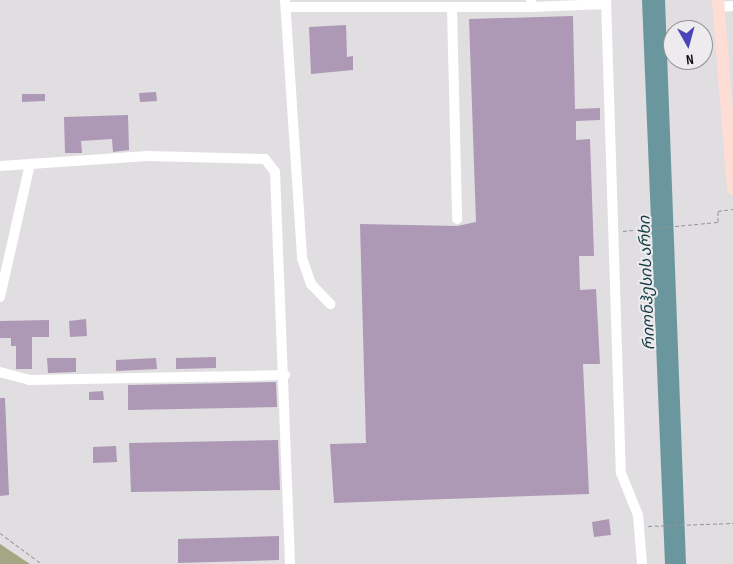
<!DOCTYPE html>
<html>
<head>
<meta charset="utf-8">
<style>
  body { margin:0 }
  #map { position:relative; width:733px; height:564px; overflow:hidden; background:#e0dee1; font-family:"Sofia Sans Condensed","Noto Sans Georgian",sans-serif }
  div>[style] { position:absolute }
  .forest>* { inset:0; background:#a4a784 }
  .water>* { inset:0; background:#6a969d }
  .building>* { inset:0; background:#ad98b5 }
  .path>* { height:1px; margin-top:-0.5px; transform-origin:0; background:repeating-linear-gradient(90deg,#949395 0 4px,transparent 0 6.5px) }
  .minor>* { height:10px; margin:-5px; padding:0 5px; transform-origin:5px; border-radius:5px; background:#fff }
  .major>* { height:12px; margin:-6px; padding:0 6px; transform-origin:6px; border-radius:6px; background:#feddd5 }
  span { translate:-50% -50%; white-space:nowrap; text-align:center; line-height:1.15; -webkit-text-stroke:4px #edebee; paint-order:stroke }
  .water-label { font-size:16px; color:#164046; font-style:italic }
  .north { position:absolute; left:663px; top:20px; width:50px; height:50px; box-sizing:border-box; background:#edebee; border:1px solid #939194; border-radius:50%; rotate:173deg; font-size:14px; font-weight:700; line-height:20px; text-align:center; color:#0c0b0c }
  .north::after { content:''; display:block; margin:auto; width:18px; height:22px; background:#4a43b9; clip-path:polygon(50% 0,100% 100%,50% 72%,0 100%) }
</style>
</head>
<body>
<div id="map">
  <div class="forest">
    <div style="clip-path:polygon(0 544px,30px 564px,0 564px)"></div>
  </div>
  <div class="water">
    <div style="clip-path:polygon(642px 0,665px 0,686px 564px,665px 564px)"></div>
  </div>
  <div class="building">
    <div style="clip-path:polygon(573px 16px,575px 109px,600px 108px,600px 120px,576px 121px,576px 140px,590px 139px,594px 256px,579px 256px,580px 290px,596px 289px,600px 364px,583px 364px,589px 494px,334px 503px,330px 444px,366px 443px,360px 224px,457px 226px,476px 222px,469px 19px)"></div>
    <div style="clip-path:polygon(346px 25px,347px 57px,353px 56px,353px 70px,311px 74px,309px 27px)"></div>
    <div style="clip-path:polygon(156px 92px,157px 101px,140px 102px,139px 93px)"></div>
    <div style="clip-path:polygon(22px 94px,45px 94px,45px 101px,22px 102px)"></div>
    <div style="clip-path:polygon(128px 115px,129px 150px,113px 152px,112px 139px,81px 141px,82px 153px,65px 153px,64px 117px)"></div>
    <div style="clip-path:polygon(86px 319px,87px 336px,70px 337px,69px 321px)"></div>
    <div style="clip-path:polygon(49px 320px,49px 337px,32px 337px,32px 369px,16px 369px,16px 346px,11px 346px,11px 338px,0 338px,0 321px)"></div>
    <div style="clip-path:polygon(216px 357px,216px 368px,176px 369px,176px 358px)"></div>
    <div style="clip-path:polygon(47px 358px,76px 358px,76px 372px,48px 373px)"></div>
    <div style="clip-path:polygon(156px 358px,157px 369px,116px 371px,116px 360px)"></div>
    <div style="clip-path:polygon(276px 382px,277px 407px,128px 410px,128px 385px)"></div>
    <div style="clip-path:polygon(103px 391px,104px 400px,89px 400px,89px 392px)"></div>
    <div style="clip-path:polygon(0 398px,5px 398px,9px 495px,0 496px)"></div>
    <div style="clip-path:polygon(278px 440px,280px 490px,131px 492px,129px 443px)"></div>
    <div style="clip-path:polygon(116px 446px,117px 462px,93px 463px,93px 447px)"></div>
    <div style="clip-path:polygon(609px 519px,611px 535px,594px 537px,592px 522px)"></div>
    <div style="clip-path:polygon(279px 536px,279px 560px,178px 563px,178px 539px)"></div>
  </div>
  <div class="path">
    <div style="left:623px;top:231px;width:95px;rotate:-5.4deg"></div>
    <div style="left:718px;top:222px;width:11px;rotate:-90deg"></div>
    <div style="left:718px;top:211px;width:15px;rotate:-8deg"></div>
    <div style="left:648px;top:526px;width:85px;rotate:-2deg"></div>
    <div style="left:0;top:533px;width:52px;rotate:36.4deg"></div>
  </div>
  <div class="minor">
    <div style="left:285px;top:0;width:259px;rotate:86.2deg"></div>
    <div style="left:302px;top:258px;width:28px;rotate:71deg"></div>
    <div style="left:311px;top:284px;width:28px;rotate:46deg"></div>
    <div style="left:606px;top:0;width:473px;rotate:88.2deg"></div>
    <div style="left:621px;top:473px;width:45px;rotate:68deg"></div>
    <div style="left:638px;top:515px;width:49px;rotate:85.3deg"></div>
    <div style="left:286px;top:7px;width:246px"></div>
    <div style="left:532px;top:7px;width:7px;rotate:-98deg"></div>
    <div style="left:532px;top:7px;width:74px;rotate:-2.3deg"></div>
    <div style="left:719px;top:7px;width:14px;rotate:-4deg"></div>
    <div style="left:452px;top:9px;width:210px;rotate:88.6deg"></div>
    <div style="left:0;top:166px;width:30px;rotate:-4deg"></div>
    <div style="left:0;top:297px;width:136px;rotate:-77.3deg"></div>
    <div style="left:30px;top:164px;width:118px;rotate:-3.9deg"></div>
    <div style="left:148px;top:156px;width:117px;rotate:1.5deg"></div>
    <div style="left:265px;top:159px;width:16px;rotate:52deg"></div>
    <div style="left:275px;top:172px;width:392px;rotate:87.8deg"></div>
    <div style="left:0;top:372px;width:30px;rotate:15deg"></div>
    <div style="left:29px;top:380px;width:256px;rotate:-1.1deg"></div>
  </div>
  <div class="major">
    <div style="left:718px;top:0;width:190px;rotate:85.5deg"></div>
  </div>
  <div class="water-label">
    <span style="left:648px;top:283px;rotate:-92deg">რიონჰესის არხი</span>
  </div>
  <div class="north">N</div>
</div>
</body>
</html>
